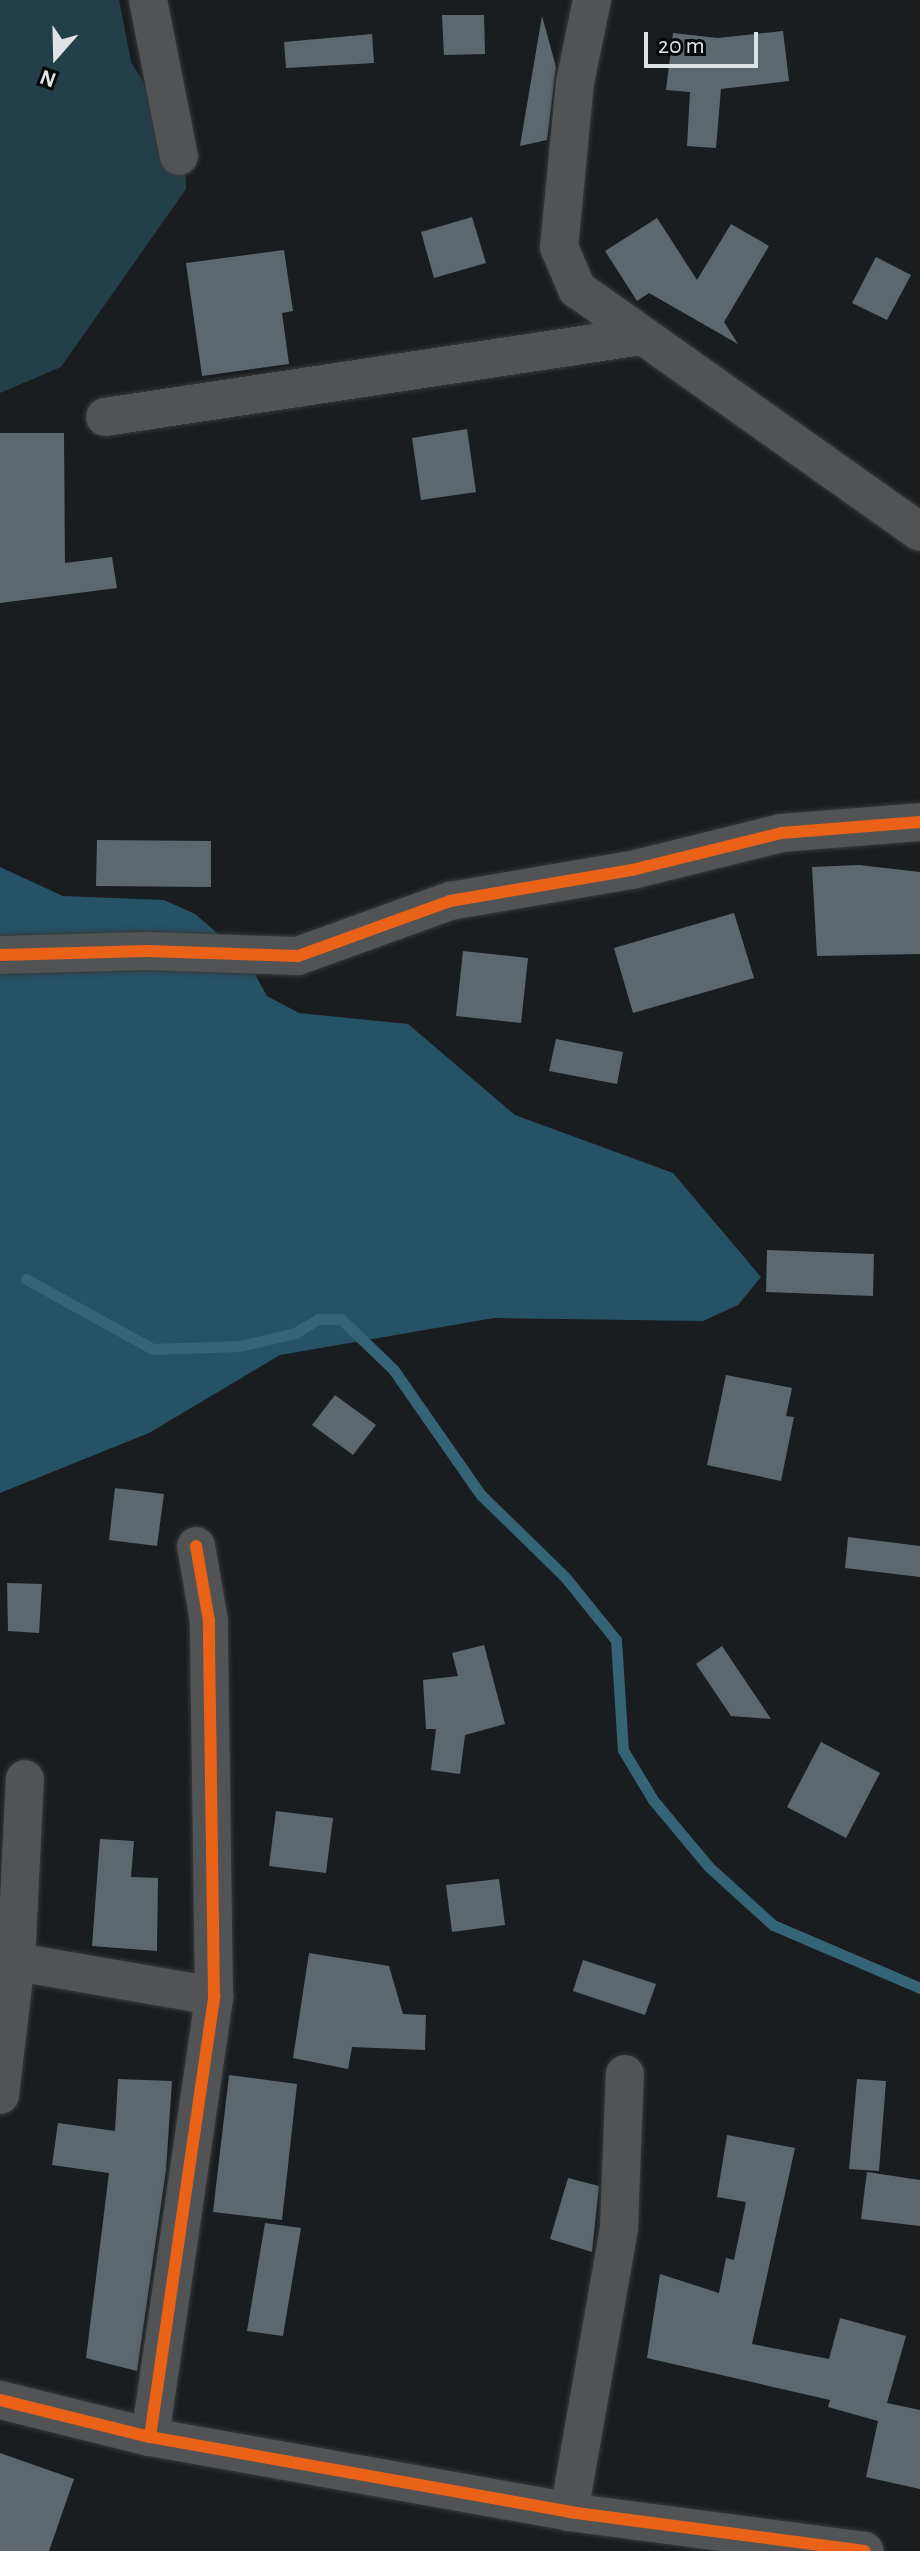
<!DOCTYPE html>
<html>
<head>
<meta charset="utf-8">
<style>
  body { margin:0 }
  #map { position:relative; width:920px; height:2551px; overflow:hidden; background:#1a1d1f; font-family:"Alegreya Sans",sans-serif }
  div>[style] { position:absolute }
  .green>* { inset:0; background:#233f4a }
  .forest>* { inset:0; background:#255264 }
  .stream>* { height:11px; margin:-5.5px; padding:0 5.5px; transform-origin:5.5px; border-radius:5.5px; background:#356477 }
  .building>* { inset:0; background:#5d686e }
  .roads { filter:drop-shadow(0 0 2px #36393a) drop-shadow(0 0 2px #36393a) }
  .minor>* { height:38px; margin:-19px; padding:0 19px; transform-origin:19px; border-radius:19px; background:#515354 }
  .cycleway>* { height:12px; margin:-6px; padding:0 6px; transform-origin:6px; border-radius:6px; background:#ea6118 }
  span { translate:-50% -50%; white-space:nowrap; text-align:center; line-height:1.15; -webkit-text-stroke:8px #050809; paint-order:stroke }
  .north { position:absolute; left:16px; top:16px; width:80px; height:80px; -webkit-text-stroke:6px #050809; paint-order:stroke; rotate:200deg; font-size:22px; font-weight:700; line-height:32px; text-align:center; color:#dee3e5 }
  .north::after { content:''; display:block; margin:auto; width:28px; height:36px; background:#dee3e5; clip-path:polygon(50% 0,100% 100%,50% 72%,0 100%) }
  .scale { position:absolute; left:644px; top:32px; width:114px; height:36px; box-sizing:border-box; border:4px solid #dee3e5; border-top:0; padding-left:10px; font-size:24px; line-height:28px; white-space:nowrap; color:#dee3e5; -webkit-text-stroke:6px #050809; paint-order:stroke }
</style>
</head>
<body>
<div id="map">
  <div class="green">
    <div style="clip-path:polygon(0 0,119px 0,131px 62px,186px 152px,186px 189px,61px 367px,0 393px)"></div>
  </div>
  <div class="forest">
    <div style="clip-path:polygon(0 867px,63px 896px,164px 900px,195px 914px,246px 958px,267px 996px,299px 1013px,408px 1024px,515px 1115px,673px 1173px,761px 1277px,738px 1305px,703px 1321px,494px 1318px,280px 1355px,149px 1433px,0 1493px)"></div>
  </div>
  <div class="stream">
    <div style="left:26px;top:1279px;width:145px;rotate:28.9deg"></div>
    <div style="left:153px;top:1349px;width:87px;rotate:-2deg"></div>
    <div style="left:240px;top:1346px;width:57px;rotate:-13.3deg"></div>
    <div style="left:295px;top:1333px;width:27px;rotate:-31deg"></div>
    <div style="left:318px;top:1319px;width:23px"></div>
    <div style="left:341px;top:1319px;width:72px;rotate:43.9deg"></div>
    <div style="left:393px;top:1369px;width:154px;rotate:55.1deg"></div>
    <div style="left:481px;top:1495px;width:117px;rotate:44.3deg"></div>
    <div style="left:565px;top:1577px;width:81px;rotate:51deg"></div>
    <div style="left:616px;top:1640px;width:110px;rotate:86.4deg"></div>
    <div style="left:623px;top:1750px;width:58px;rotate:59deg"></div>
    <div style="left:653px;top:1800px;width:87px;rotate:50.1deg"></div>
    <div style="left:709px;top:1867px;width:86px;rotate:42.2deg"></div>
    <div style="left:773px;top:1925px;width:160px;rotate:23.2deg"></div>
  </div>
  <div class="building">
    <div style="clip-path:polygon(442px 15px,484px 15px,485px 54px,444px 55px)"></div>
    <div style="clip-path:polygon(542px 16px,556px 67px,547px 140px,520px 146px)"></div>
    <div style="clip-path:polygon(783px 31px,789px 81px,721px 89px,716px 148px,687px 146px,690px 92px,666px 90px,673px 33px,718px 38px)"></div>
    <div style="clip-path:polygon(372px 34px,374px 63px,286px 68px,284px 42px)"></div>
    <div style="clip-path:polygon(472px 217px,486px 263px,434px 278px,421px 232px)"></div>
    <div style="clip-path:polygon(657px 218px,697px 280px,731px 224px,769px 246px,724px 322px,738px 344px,649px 293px,637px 301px,605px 251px)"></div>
    <div style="clip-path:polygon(284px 250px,293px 311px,282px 313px,289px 364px,202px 376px,186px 263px)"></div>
    <div style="clip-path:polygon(876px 257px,911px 275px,887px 320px,852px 303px)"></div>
    <div style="clip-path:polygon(467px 429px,476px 492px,421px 500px,412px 438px)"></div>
    <div style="clip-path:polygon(0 433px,64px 433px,65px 563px,112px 557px,117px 588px,0 603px)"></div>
    <div style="clip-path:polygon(97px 840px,211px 841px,211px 887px,96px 886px)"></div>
    <div style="clip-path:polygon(859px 865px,920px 872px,920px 954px,817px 956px,812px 867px)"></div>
    <div style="clip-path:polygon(734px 913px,754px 978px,633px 1013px,614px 948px)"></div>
    <div style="clip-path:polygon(463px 951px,528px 958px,521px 1023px,456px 1016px)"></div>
    <div style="clip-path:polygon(556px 1039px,623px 1052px,617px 1084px,549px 1071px)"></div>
    <div style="clip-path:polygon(767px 1250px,874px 1254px,873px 1296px,766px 1292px)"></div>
    <div style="clip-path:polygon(726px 1375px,792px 1388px,786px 1416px,794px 1417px,781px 1481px,707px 1465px)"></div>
    <div style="clip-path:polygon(335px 1395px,376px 1425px,353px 1455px,312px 1425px)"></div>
    <div style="clip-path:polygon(115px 1488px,164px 1494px,157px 1546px,109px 1540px)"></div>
    <div style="clip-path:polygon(848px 1537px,920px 1546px,920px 1577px,845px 1568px)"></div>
    <div style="clip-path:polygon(7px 1583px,42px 1584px,39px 1633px,8px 1631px)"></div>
    <div style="clip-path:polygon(484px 1645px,505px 1724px,465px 1735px,460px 1774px,431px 1770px,436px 1729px,426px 1729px,423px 1680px,458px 1676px,452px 1653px)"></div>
    <div style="clip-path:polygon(722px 1646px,771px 1719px,731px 1716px,696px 1664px)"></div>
    <div style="clip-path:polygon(821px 1742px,880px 1773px,846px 1838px,787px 1807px)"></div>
    <div style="clip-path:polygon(276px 1811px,333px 1818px,326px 1873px,269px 1866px)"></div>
    <div style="clip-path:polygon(100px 1839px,134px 1841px,131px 1877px,158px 1878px,157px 1951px,92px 1946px)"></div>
    <div style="clip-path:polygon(499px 1879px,505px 1925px,452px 1932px,446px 1885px)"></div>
    <div style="clip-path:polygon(309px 1953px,389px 1966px,403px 2014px,426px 2015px,425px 2050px,352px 2047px,348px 2069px,293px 2058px)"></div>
    <div style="clip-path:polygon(583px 1960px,656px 1984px,645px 2015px,573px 1991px)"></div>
    <div style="clip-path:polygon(229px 2075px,297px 2084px,282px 2220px,213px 2212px)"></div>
    <div style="clip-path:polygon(118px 2079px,172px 2081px,166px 2170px,137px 2371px,86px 2358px,109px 2173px,52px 2165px,58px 2123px,115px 2131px)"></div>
    <div style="clip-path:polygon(857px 2079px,886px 2081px,879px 2171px,849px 2169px)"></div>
    <div style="clip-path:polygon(727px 2135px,795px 2148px,752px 2344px,829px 2359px,840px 2318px,906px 2336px,887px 2403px,920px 2410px,920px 2489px,866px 2477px,878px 2421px,828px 2407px,830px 2400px,647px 2358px,660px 2274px,719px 2293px,726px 2258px,734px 2260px,746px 2202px,717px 2197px)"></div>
    <div style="clip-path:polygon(867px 2172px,920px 2180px,920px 2226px,861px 2219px)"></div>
    <div style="clip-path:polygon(568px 2178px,599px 2186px,592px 2252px,550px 2239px)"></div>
    <div style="clip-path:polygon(265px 2223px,301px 2228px,283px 2336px,247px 2331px)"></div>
    <div style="clip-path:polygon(0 2453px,74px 2479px,49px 2551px,0 2551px)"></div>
  </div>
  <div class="roads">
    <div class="minor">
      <div style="left:148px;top:0;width:159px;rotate:78.8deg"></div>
      <div style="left:592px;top:0;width:84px;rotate:101.7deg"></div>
      <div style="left:575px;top:82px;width:166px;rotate:95.5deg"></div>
      <div style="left:559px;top:247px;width:46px;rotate:66.8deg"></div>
      <div style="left:577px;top:289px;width:420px;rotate:35.3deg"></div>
      <div style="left:105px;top:417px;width:542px;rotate:-8.59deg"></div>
      <div style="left:0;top:955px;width:147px;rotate:-1.6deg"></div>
      <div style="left:147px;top:951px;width:151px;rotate:1.9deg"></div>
      <div style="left:298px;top:956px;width:162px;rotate:-19.9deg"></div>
      <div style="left:450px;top:901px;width:185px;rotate:-9.7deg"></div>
      <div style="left:632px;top:870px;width:154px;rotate:-13.9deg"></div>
      <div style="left:781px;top:833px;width:139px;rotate:-4.5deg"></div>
      <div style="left:0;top:1959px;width:217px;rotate:9.8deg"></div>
      <div style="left:0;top:2095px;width:135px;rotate:-83.2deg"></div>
      <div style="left:16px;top:1961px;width:182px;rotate:-87.2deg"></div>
      <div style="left:0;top:2400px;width:154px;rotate:13.9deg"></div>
      <div style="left:150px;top:2437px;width:426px;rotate:10.1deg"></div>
      <div style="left:569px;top:2512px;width:298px;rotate:7.5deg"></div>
      <div style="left:150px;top:2437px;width:446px;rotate:-81.7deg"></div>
      <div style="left:214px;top:1996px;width:375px;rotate:-90.8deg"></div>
      <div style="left:209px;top:1621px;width:76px;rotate:-99.8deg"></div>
      <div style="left:569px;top:2512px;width:289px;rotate:-80deg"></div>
      <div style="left:619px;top:2227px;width:153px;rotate:-87.8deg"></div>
    </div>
  </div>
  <div class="cycleway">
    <div style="left:0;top:955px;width:147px;rotate:-1.6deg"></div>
    <div style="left:147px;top:951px;width:151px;rotate:1.9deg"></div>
    <div style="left:298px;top:956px;width:162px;rotate:-19.9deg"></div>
    <div style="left:450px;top:901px;width:185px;rotate:-9.7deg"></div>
    <div style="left:632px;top:870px;width:154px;rotate:-13.9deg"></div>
    <div style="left:781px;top:833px;width:139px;rotate:-4.5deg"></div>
    <div style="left:0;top:2400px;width:154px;rotate:13.9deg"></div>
    <div style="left:150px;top:2437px;width:426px;rotate:10.1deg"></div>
    <div style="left:569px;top:2512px;width:298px;rotate:7.5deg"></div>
    <div style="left:150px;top:2437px;width:446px;rotate:-81.7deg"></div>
    <div style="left:214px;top:1996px;width:375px;rotate:-90.8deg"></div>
    <div style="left:209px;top:1621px;width:76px;rotate:-99.8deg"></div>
  </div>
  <div class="north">N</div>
  <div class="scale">20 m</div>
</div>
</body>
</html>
